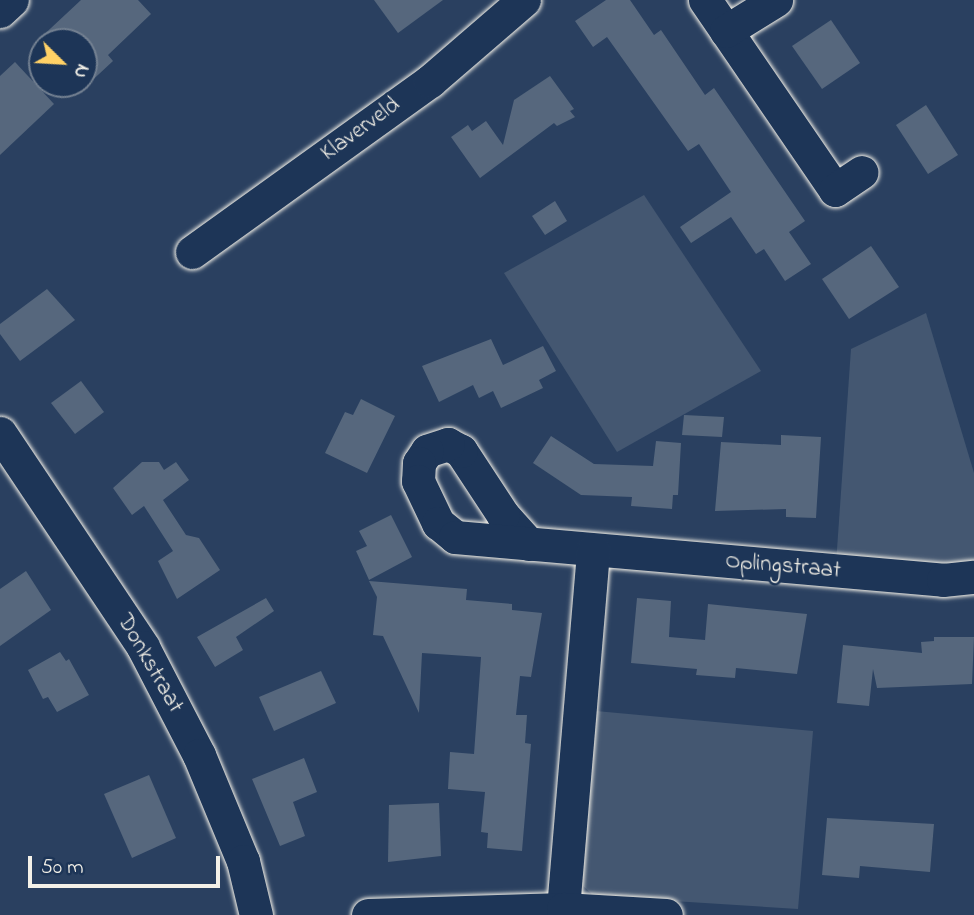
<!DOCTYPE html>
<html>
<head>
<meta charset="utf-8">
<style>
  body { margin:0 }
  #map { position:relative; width:974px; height:915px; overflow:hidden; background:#2a4060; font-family:"Indie Flower",sans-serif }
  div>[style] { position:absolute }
  .green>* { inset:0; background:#445771 }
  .building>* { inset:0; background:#56677d }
  .roads { filter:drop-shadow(0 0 2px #f4f1e8) drop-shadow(0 0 2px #f4f1e8) }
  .minor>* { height:33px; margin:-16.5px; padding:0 16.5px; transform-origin:16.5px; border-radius:16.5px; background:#1d3557 }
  span { translate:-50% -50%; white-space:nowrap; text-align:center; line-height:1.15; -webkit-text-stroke:5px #1d3557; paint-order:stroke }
  .street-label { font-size:23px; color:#f4f1e8 }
  .north { position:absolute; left:28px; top:28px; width:70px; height:70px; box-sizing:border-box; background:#1d3557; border:2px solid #738091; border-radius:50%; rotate:114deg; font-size:19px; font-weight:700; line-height:28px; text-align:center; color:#f4f1e8 }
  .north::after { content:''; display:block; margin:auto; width:24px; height:32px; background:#ffd166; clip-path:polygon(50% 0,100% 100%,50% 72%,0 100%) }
  .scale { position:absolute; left:28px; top:856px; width:192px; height:32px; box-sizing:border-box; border:4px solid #f4f1e8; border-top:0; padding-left:9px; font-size:21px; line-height:24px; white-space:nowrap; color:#f4f1e8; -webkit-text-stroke:5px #1d3557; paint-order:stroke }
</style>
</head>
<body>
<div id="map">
  <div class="green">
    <div style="clip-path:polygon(644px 195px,761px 371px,617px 452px,504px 273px)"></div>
    <div style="clip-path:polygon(926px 313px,974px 473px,974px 562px,933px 569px,836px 564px,851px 349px)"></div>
    <div style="clip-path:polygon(596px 711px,813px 731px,798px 909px,594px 896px,581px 884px)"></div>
  </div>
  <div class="building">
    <div style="clip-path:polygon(81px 0,138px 0,151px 14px,108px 55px,113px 61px,84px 88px,84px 42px,36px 42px)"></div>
    <div style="clip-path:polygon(374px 0,443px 0,398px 33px)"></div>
    <div style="clip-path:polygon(606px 0,630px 0,654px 35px,661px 30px,705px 95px,714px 88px,805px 221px,789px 232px,811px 264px,785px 281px,764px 249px,756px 254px,731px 217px,691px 243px,680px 227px,731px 192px,699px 144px,688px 151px,607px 37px,593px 47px,575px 21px)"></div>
    <div style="clip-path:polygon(831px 20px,860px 63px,822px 89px,792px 46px)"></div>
    <div style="clip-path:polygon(15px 62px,54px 104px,0 155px,0 76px)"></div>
    <div style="clip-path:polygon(550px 76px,574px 109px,570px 111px,575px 117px,557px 126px,554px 123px,480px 178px,451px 137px,468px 125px,472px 131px,486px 121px,503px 145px,514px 100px)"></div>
    <div style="clip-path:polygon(926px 105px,958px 155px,928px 174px,896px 125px)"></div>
    <div style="clip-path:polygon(555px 201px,567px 221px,545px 235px,532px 216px)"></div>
    <div style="clip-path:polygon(871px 246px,899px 287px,849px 319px,822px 279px)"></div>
    <div style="clip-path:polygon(47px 289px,75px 320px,20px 361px,0 334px,0 324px)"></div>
    <div style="clip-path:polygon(491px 339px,503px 365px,543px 346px,556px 371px,539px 380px,543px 388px,501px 408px,493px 391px,479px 398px,473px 385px,439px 402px,422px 366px)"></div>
    <div style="clip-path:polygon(81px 381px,104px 412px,75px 434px,51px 403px)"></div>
    <div style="clip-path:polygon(361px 399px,395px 416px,367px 473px,325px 453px,345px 412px,353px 415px)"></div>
    <div style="clip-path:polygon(684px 415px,724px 417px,722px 437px,682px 435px)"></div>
    <div style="clip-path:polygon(781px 435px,821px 437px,816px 518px,786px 517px,786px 509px,715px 511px,721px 442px,781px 445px)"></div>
    <div style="clip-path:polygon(551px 436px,594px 464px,653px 466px,656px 441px,681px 443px,678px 495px,673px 495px,672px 509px,631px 506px,632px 497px,581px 495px,533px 463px)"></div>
    <div style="clip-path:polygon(142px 462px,159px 462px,164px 470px,176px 462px,189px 480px,163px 500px,186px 535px,199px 538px,220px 570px,177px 599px,158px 561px,173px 551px,144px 506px,132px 515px,113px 488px)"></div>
    <div style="clip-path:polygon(391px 515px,412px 557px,369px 580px,356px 551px,367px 546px,359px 531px)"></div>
    <div style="clip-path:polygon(26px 571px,51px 610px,0 646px,0 589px)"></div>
    <div style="clip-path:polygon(369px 581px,467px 589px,466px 600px,512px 604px,512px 610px,542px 613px,531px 677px,520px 676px,516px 715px,527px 715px,525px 743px,531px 744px,522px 851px,487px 848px,488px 833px,481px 832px,485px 792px,448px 789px,450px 752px,474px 754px,481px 657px,422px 653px,419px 713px,383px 636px,373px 635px,377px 597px)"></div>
    <div style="clip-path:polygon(266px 598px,274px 611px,236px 637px,243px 650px,215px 667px,197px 637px)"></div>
    <div style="clip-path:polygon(637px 598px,671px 601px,669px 637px,705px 640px,708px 604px,807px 614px,797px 674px,736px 668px,735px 678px,696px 675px,697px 669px,631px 663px)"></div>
    <div style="clip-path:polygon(934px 637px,974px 637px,972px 684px,877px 688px,873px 669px,869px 706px,837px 703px,843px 645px,922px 653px,921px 642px,934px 641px)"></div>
    <div style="clip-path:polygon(60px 652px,66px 661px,69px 659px,89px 695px,57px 712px,48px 697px,43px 699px,28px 670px)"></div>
    <div style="clip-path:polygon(321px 671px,336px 703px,274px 731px,259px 697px)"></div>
    <div style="clip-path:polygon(304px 758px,317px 792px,293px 802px,305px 836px,280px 846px,252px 779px)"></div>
    <div style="clip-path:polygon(149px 775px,176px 838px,132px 858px,104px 794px)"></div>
    <div style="clip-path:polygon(439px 803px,441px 856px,388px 862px,389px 805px)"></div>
    <div style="clip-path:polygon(827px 818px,934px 824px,930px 872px,860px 866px,859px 878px,822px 875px)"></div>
  </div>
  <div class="roads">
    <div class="minor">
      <div style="left:705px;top:0;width:230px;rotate:55.6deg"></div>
      <div style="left:835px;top:190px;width:32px;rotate:-34deg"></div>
      <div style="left:0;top:11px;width:16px;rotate:-43deg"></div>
      <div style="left:726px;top:31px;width:59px;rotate:-31.8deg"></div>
      <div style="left:192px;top:252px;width:293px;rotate:-35.7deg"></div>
      <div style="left:430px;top:81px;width:124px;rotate:-40.8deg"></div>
      <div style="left:0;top:433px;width:257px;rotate:56.2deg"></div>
      <div style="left:143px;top:647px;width:122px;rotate:62.6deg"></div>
      <div style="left:199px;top:755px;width:115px;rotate:67.5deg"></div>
      <div style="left:243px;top:861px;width:56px;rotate:76.5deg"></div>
      <div style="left:529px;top:544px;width:39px;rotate:-132deg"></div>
      <div style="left:503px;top:515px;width:77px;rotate:-123.3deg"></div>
      <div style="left:461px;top:451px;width:15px;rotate:-152deg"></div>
      <div style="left:448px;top:444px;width:22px;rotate:162deg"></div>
      <div style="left:427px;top:451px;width:14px;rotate:124deg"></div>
      <div style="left:419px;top:463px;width:18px;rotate:93deg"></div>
      <div style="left:418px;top:481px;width:47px;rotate:64.5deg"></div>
      <div style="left:438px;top:523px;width:22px;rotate:39deg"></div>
      <div style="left:455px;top:537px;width:490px;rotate:5deg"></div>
      <div style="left:943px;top:580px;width:31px;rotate:-6deg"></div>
      <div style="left:563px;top:909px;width:360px;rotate:-85.2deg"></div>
      <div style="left:368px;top:915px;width:195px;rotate:-1.8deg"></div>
      <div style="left:563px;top:909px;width:103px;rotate:3.3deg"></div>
    </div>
  </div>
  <div class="street-label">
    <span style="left:361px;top:130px;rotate:-36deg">Klaverveld</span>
    <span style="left:783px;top:567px;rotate:5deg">Oplingstraat</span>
    <span style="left:149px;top:664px;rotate:60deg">Donkstraat</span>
  </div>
  <div class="north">N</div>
  <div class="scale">50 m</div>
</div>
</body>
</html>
